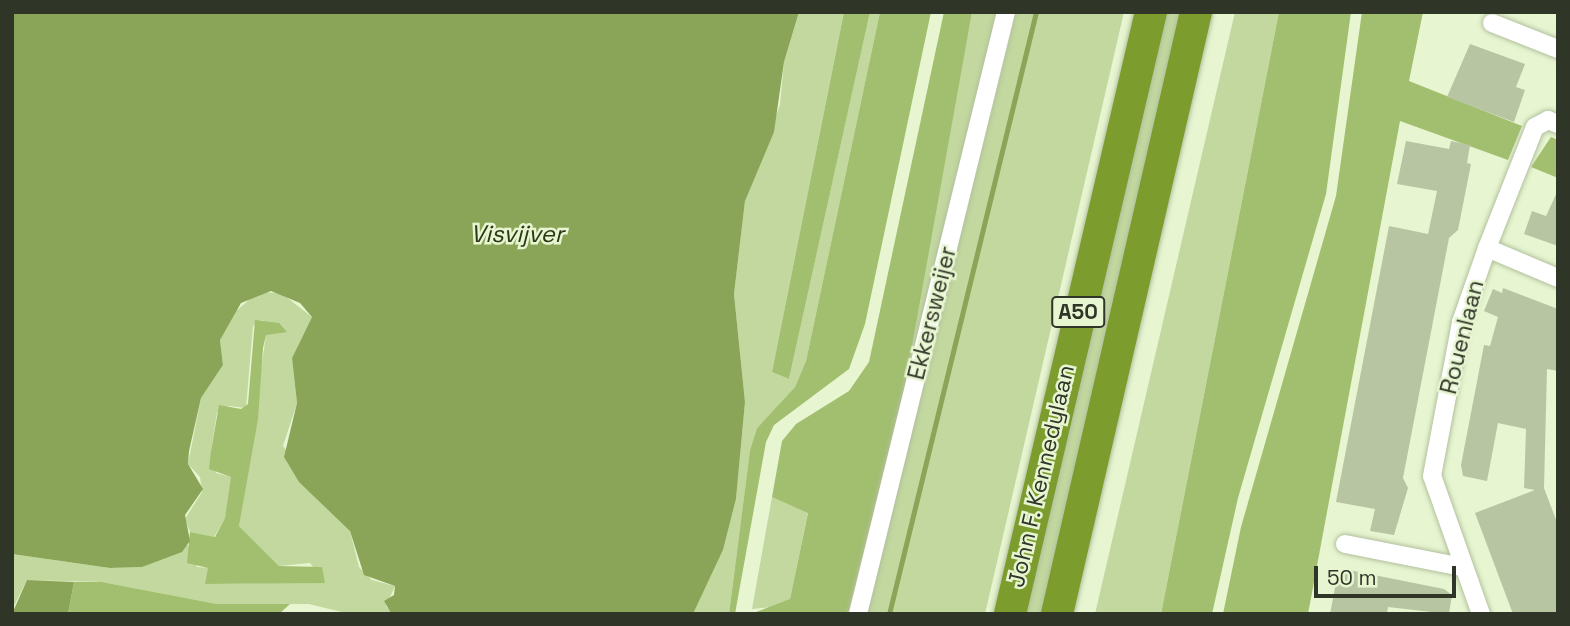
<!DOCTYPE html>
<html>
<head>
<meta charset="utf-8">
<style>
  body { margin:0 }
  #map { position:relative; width:1570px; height:626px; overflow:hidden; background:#e7f5d1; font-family:"Space Grotesk",sans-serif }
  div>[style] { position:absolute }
  .green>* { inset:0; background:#c2d89f }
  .forest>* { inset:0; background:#a2be6f }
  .water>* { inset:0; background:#8aa557 }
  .stream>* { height:5px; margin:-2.5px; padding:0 2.5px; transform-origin:2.5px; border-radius:2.5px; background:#8aa557 }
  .building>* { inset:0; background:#b8c5a3 }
  .roads { filter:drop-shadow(0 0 2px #b2c09d) drop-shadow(0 0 2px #b2c09d) }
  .street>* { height:18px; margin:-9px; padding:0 9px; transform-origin:9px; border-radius:9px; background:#fff }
  .highway>* { height:32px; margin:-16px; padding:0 16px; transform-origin:16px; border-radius:16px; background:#7c9d2e }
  span { translate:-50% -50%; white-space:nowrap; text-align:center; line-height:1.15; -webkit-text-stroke:5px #e7f5d1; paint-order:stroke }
  .shield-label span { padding:2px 5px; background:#e7f5d1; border:2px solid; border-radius:5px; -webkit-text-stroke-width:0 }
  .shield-label { font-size:21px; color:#2f3527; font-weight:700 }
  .street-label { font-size:23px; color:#2f3527 }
  .water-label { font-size:24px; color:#2c3715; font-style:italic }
  .frame { position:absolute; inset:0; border:14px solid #2f3527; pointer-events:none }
  .scale { position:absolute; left:1314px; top:566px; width:142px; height:32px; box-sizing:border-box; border:4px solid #2f3527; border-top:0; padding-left:9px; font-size:21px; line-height:24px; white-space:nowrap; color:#2f3527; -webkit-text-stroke:5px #e7f5d1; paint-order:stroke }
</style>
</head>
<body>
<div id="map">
  <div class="green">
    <div style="clip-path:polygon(799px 12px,844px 12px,772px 372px,789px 379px,870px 12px,880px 12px,806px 361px,795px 387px,757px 428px,750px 450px,729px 614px,693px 614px,723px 550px,736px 499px,745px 402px,734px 294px,745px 201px,780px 105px,784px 62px)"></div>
    <div style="clip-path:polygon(972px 12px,999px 12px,903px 396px,905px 360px)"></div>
    <div style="clip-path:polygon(1016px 12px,1124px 12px,985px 614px,867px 614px)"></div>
    <div style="clip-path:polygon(1166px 12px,1184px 12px,1046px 614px,1026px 614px)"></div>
    <div style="clip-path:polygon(1235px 12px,1279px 12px,1161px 614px,1095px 614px)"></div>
    <div style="clip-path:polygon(258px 292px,281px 293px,312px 317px,292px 358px,297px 403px,283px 446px,350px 531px,359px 567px,372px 580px,395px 586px,386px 606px,393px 614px,350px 614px,309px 604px,217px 604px,102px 582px,27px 580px,12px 610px,12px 554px,110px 568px,142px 567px,188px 545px,197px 567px,209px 568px,206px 584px,325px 582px,310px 563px,279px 566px,239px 526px,266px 335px,263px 320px,253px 326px,246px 408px,229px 406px,217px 412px,211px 451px,216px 473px,231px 477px,232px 483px,225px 518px,214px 537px,190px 532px,185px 519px,202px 492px,200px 477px,188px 464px,201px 398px,223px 365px,220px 340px,227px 319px)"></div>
    <div style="clip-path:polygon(772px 497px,808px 512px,790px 599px,782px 606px,752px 609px)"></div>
  </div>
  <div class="forest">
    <div style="clip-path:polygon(844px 12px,870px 12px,789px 379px,772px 372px)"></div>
    <div style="clip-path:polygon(880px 12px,931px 12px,865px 324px,849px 369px,774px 425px,766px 442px,735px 614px,729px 614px,750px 450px,757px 428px,795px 387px,806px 361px)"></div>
    <div style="clip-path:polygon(944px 12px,972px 12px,903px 396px,848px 614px,751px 614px,790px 599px,808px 513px,772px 497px,782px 441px,796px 424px,849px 391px,869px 362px)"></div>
    <div style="clip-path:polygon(1279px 12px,1351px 12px,1326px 194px,1238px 498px,1212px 614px,1161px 614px)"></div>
    <div style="clip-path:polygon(1362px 12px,1423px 12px,1409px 81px,1522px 126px,1508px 160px,1400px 121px,1308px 614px,1223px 614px,1241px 527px,1336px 196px)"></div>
    <div style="clip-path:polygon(1551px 137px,1558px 140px,1558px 178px,1531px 167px)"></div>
    <div style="clip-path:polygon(255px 320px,279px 323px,287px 332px,266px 335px,263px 348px,258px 419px,239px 526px,279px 566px,322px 567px,325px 583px,205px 584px,208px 568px,187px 563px,190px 532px,215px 537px,225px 518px,231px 477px,209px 469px,211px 451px,219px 405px,241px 409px,248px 404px)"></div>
    <div style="clip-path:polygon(74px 582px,102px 582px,217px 604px,290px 604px,279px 614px,68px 614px)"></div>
  </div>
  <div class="water">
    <div style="clip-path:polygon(12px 12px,799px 12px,784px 62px,774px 132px,745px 201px,734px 294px,745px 402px,736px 499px,723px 550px,693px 614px,391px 613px,384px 601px,394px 595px,395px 586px,364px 575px,350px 531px,299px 482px,284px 457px,297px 403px,292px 358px,312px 317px,300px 303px,271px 291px,241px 303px,220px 340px,223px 365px,201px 398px,189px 451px,188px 464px,203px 489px,185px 515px,190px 541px,182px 552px,142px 567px,110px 568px,12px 554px)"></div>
    <div style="clip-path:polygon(27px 580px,74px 582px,68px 614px,12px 614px)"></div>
  </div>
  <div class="stream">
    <div style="left:889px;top:614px;width:620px;rotate:-76.28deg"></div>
  </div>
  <div class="building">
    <div style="clip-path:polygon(1470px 44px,1525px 64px,1516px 87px,1525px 90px,1514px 122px,1447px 97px)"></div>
    <div style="clip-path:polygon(1406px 141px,1449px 149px,1451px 141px,1470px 145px,1467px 163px,1471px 164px,1458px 230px,1449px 238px,1403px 478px,1408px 488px,1394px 535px,1370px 531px,1375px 509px,1336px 502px,1389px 226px,1428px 234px,1437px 191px,1397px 184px)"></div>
    <div style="clip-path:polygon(1558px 190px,1558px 246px,1524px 234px,1532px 211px,1546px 216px)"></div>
    <div style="clip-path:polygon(1503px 288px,1558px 309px,1558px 371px,1547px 369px,1544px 488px,1558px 525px,1558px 614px,1513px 614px,1475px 513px,1535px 490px,1524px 488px,1526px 429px,1498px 423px,1487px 481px,1463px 476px,1461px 465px,1484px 345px,1490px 346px,1498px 317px,1484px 311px,1493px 289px,1502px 293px)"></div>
    <div style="clip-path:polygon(1349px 570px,1444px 589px,1452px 595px,1449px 614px,1388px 607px,1387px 614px,1330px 614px,1338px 572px)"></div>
  </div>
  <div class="roads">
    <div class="street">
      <div style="left:1492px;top:23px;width:71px;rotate:21.5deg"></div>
      <div style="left:1487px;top:248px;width:77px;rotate:22.9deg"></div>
      <div style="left:1345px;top:544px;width:119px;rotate:11.1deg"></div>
      <div style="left:858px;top:614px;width:620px;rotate:-76.19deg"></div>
      <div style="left:1481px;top:614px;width:146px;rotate:-109.5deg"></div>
      <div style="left:1432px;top:476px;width:157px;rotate:-79.3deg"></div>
      <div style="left:1461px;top:322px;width:78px;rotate:-70.6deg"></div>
      <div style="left:1487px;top:248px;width:130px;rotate:-68.4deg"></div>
      <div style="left:1535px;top:127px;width:15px;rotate:-28deg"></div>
      <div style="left:1548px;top:120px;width:11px;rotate:22deg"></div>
    </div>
    <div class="highway">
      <div style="left:1010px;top:614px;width:618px;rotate:-76.82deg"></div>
      <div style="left:1057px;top:614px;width:618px;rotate:-77deg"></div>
    </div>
  </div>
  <div class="shield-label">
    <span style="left:1078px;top:312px">A50</span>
  </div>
  <div class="street-label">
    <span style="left:932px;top:313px;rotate:-76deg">Ekkersweijer</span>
    <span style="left:1462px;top:337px;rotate:-76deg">Rouenlaan</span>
    <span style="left:1041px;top:476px;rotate:-77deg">John F. Kennedylaan</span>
  </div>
  <div class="water-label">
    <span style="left:517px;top:234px">Visvijver</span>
  </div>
  <div class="frame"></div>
  <div class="scale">50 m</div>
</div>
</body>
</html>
